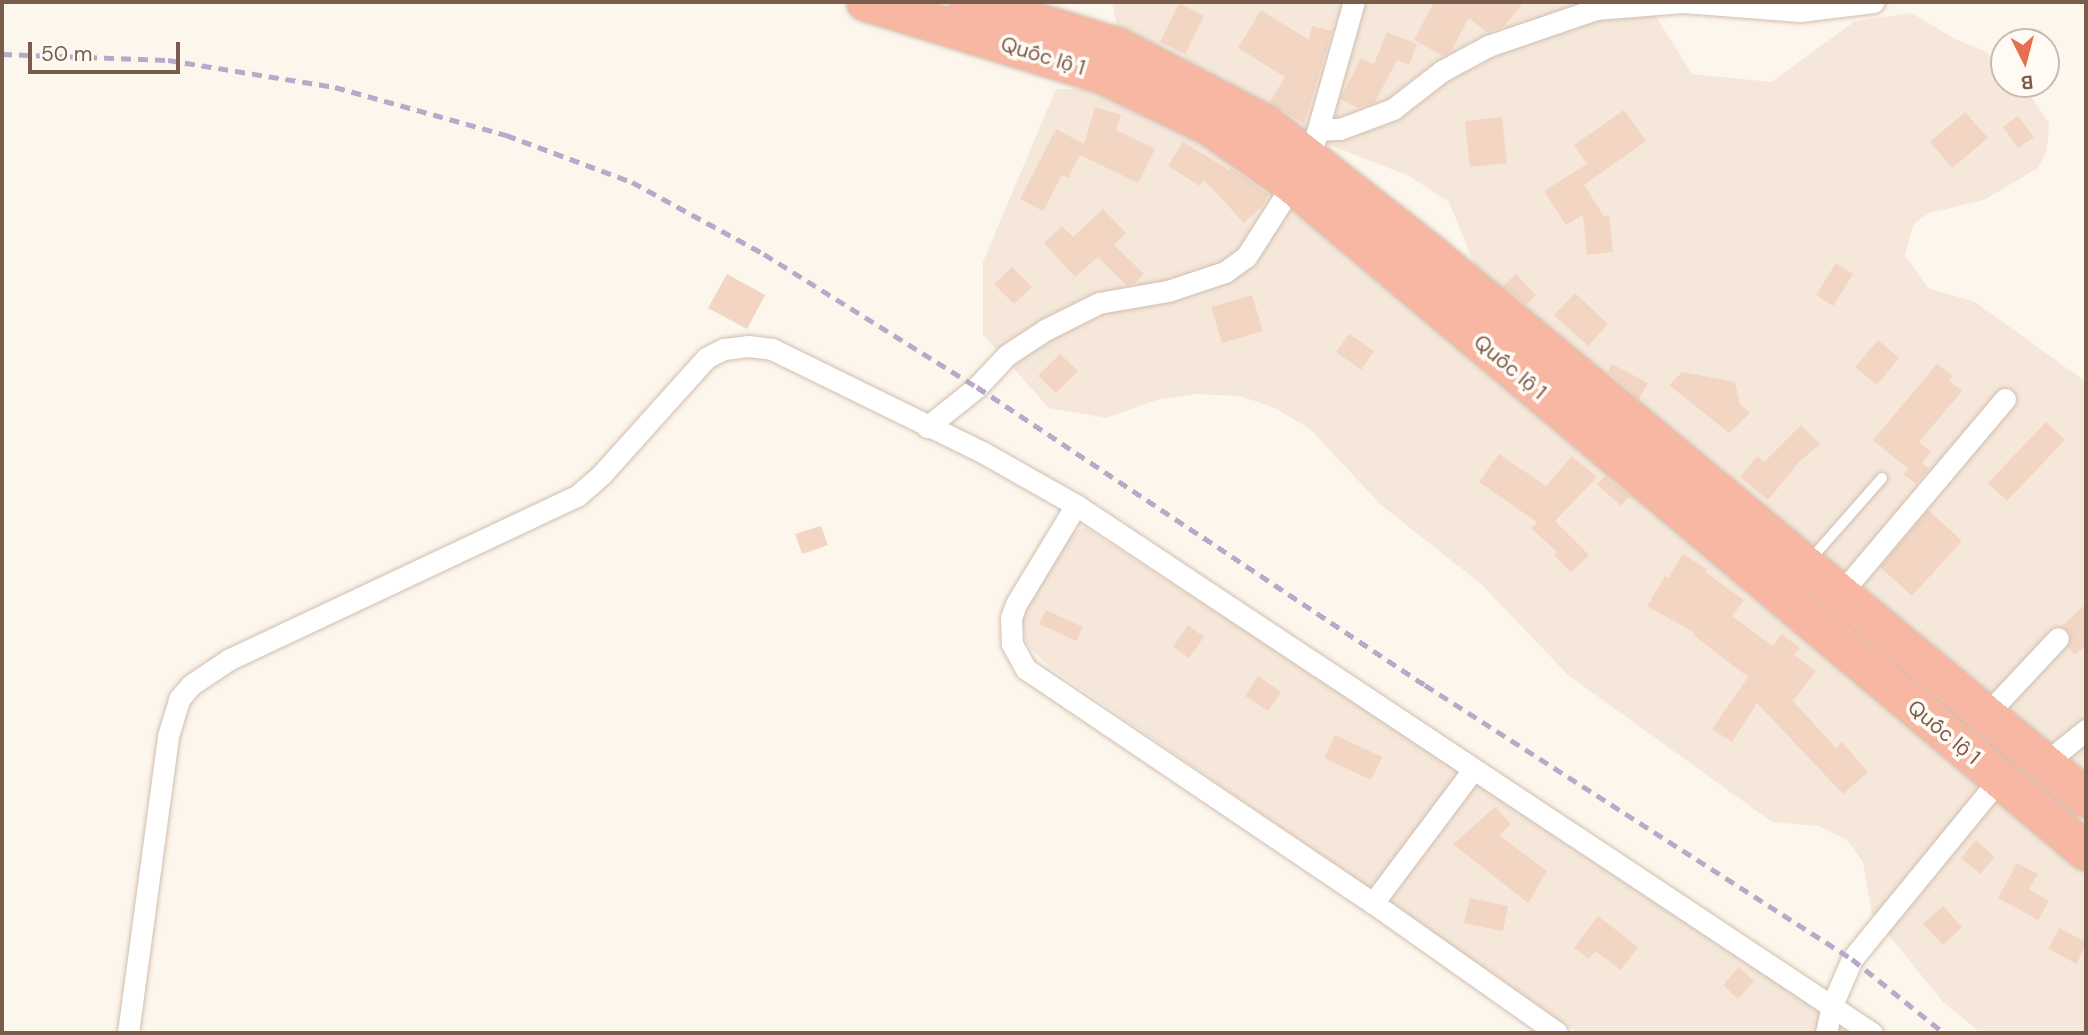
<!DOCTYPE html>
<html>
<head>
<meta charset="utf-8">
<style>
  body { margin:0 }
  #map { position:relative; width:2088px; height:1035px; overflow:hidden; background:#fdf6ec; font-family:"DM Sans",sans-serif }
  div>[style] { position:absolute }
  .residential>* { inset:0; background:#f5e8da }
  .building>* { inset:0; background:#f3d5c3 }
  .roads { filter:drop-shadow(0 0 2px #d1beb0) drop-shadow(0 0 2px #d1beb0) }
  .lane>* { height:10px; margin:-5px; padding:0 5px; transform-origin:5px; border-radius:5px; background:#fff }
  .street>* { height:21px; margin:-10.5px; padding:0 10.5px; transform-origin:10.5px; border-radius:10.5px; background:#fff }
  .highway>* { height:38px; margin:-19px; padding:0 19px; transform-origin:19px; border-radius:19px; background:#f7b7a3 }
  .rail>* { height:5px; margin-top:-2.5px; transform-origin:0; background:repeating-linear-gradient(90deg,#b9a8c9 0 10px,transparent 0 17px) }
  span { translate:-50% -50%; white-space:nowrap; text-align:center; line-height:1.15; -webkit-text-stroke:7px #fffaf3; paint-order:stroke }
  .street-label { font-size:21px; color:#7a5c4d }
  .frame { position:absolute; inset:0; border:4px solid #7a5c4d; pointer-events:none }
  .north { position:absolute; left:1990px; top:28px; width:70px; height:70px; box-sizing:border-box; background:#fffaf3; border:2px solid #cabbb1; border-radius:50%; rotate:174deg; font-size:19px; font-weight:700; line-height:28px; text-align:center; color:#7a5c4d }
  .north::after { content:''; display:block; margin:auto; width:24px; height:32px; background:#e76f51; clip-path:polygon(50% 0,100% 100%,50% 72%,0 100%) }
  .scale { position:absolute; left:28px; top:42px; width:152px; height:32px; box-sizing:border-box; border:4px solid #7a5c4d; border-top:0; padding-left:9px; font-size:21px; line-height:24px; white-space:nowrap; color:#7a5c4d; -webkit-text-stroke:5px #fffaf3; paint-order:stroke }
</style>
</head>
<body>
<div id="map">
  <div class="residential">
    <div style="clip-path:polygon(1112px 2px,1647px 2px,1692px 74px,1772px 82px,1855px 21px,1912px 13px,1953px 38px,1984px 51px,2004px 66px,2004px 84px,2023px 84px,2049px 124px,2047px 150px,2038px 168px,1984px 200px,1929px 213px,1913px 225px,1905px 255px,1928px 288px,1975px 302px,2086px 382px,2086px 790px,1477px 271px,1449px 202px,1409px 176px,1324px 143px,1118px 32px)"></div>
    <div style="clip-path:polygon(1056px 89px,1110px 89px,1226px 140px,2086px 867px,2086px 1033px,1981px 1033px,1943px 1002px,1872px 914px,1863px 862px,1847px 840px,1819px 826px,1772px 822px,1568px 675px,1480px 583px,1381px 505px,1310px 429px,1273px 407px,1240px 396px,1196px 394px,1157px 400px,1106px 418px,1049px 408px,983px 335px,983px 262px)"></div>
    <div style="clip-path:polygon(1084px 527px,1314px 674px,1863px 1033px,1578px 1033px,1048px 666px,1027px 644px,1020px 617px,1060px 539px)"></div>
  </div>
  <div class="building">
    <div style="clip-path:polygon(1434px 2px,1524px 2px,1503px 27px,1487px 32px,1469px 18px,1451px 51px,1443px 56px,1414px 40px)"></div>
    <div style="clip-path:polygon(1179px 3px,1204px 16px,1185px 54px,1160px 42px)"></div>
    <div style="clip-path:polygon(1261px 10px,1309px 40px,1312px 26px,1332px 31px,1304px 124px,1270px 102px,1285px 77px,1238px 48px)"></div>
    <div style="clip-path:polygon(1387px 32px,1417px 44px,1409px 65px,1397px 60px,1375px 102px,1358px 108px,1340px 99px,1361px 58px,1374px 64px)"></div>
    <div style="clip-path:polygon(1095px 107px,1121px 115px,1116px 130px,1155px 149px,1138px 183px,1080px 155px,1068px 178px,1062px 175px,1043px 211px,1020px 199px,1056px 129px,1084px 144px)"></div>
    <div style="clip-path:polygon(1624px 110px,1646px 141px,1584px 185px,1604px 216px,1609px 215px,1613px 252px,1587px 255px,1583px 215px,1566px 225px,1544px 191px,1587px 164px,1574px 145px)"></div>
    <div style="clip-path:polygon(1965px 112px,1988px 138px,1952px 168px,1930px 142px)"></div>
    <div style="clip-path:polygon(2018px 116px,2034px 137px,2018px 148px,2003px 127px)"></div>
    <div style="clip-path:polygon(1502px 117px,1507px 163px,1470px 167px,1465px 121px)"></div>
    <div style="clip-path:polygon(1183px 142px,1229px 170px,1231px 168px,1268px 194px,1264px 204px,1244px 223px,1204px 180px,1200px 186px,1168px 166px)"></div>
    <div style="clip-path:polygon(1103px 209px,1126px 233px,1114px 245px,1144px 274px,1135px 283px,1126px 285px,1098px 257px,1075px 277px,1044px 243px,1062px 226px,1073px 237px)"></div>
    <div style="clip-path:polygon(1836px 263px,1853px 274px,1833px 306px,1816px 295px)"></div>
    <div style="clip-path:polygon(1012px 267px,1032px 287px,1014px 304px,994px 284px)"></div>
    <div style="clip-path:polygon(727px 274px,765px 295px,747px 329px,708px 308px)"></div>
    <div style="clip-path:polygon(1516px 274px,1536px 295px,1526px 305px,1503px 286px)"></div>
    <div style="clip-path:polygon(1575px 293px,1608px 324px,1588px 346px,1554px 315px)"></div>
    <div style="clip-path:polygon(1252px 295px,1263px 331px,1222px 343px,1211px 307px)"></div>
    <div style="clip-path:polygon(1349px 334px,1374px 351px,1361px 370px,1336px 352px)"></div>
    <div style="clip-path:polygon(1878px 340px,1899px 358px,1877px 385px,1855px 367px)"></div>
    <div style="clip-path:polygon(1060px 354px,1078px 371px,1056px 393px,1038px 376px)"></div>
    <div style="clip-path:polygon(1612px 364px,1648px 383px,1639px 399px,1608px 372px)"></div>
    <div style="clip-path:polygon(1937px 364px,1953px 376px,1949px 381px,1962px 391px,1919px 442px,1931px 452px,1922px 463px,1929px 469px,1916px 484px,1903px 474px,1908px 469px,1873px 440px)"></div>
    <div style="clip-path:polygon(1682px 372px,1735px 382px,1740px 404px,1750px 413px,1729px 433px,1669px 385px)"></div>
    <div style="clip-path:polygon(2046px 422px,2065px 440px,2007px 501px,1988px 483px)"></div>
    <div style="clip-path:polygon(1801px 425px,1820px 444px,1800px 461px,1768px 500px,1740px 477px,1757px 456px,1764px 462px)"></div>
    <div style="clip-path:polygon(1499px 454px,1546px 486px,1572px 456px,1597px 477px,1555px 521px,1589px 555px,1571px 573px,1554px 555px,1557px 552px,1531px 528px,1537px 522px,1479px 482px)"></div>
    <div style="clip-path:polygon(1605px 476px,1630px 496px,1621px 506px,1597px 484px)"></div>
    <div style="clip-path:polygon(1928px 510px,1962px 541px,1912px 596px,1880px 567px)"></div>
    <div style="clip-path:polygon(821px 526px,828px 545px,802px 554px,795px 534px)"></div>
    <div style="clip-path:polygon(1683px 554px,1707px 569px,1705px 572px,1744px 600px,1732px 616px,1773px 646px,1782px 634px,1800px 648px,1794px 655px,1816px 671px,1793px 701px,1836px 748px,1842px 742px,1868px 772px,1843px 794px,1757px 703px,1732px 742px,1712px 729px,1748px 677px,1693px 635px,1695px 633px,1647px 606px,1665px 576px,1668px 578px)"></div>
    <div style="clip-path:polygon(2086px 604px,2086px 645px,2075px 655px,2068px 647px,2070px 634px,2062px 626px)"></div>
    <div style="clip-path:polygon(1046px 610px,1083px 627px,1076px 641px,1039px 624px)"></div>
    <div style="clip-path:polygon(1188px 625px,1204px 637px,1189px 658px,1173px 647px)"></div>
    <div style="clip-path:polygon(1258px 676px,1281px 692px,1268px 711px,1245px 696px)"></div>
    <div style="clip-path:polygon(1335px 735px,1382px 757px,1371px 780px,1324px 758px)"></div>
    <div style="clip-path:polygon(1495px 807px,1511px 824px,1499px 835px,1547px 871px,1528px 903px,1453px 844px)"></div>
    <div style="clip-path:polygon(1976px 840px,1995px 857px,1980px 874px,1961px 858px)"></div>
    <div style="clip-path:polygon(2017px 863px,2038px 874px,2029px 889px,2049px 901px,2038px 920px,1998px 898px)"></div>
    <div style="clip-path:polygon(1470px 898px,1508px 906px,1503px 931px,1464px 923px)"></div>
    <div style="clip-path:polygon(1943px 906px,1962px 927px,1943px 945px,1923px 924px)"></div>
    <div style="clip-path:polygon(1598px 916px,1638px 947px,1621px 970px,1595px 951px,1589px 959px,1574px 948px)"></div>
    <div style="clip-path:polygon(2059px 928px,2086px 942px,2077px 964px,2048px 949px)"></div>
    <div style="clip-path:polygon(1739px 967px,1754px 981px,1738px 999px,1723px 985px)"></div>
  </div>
  <div class="roads">
    <div class="lane">
      <div style="left:1810px;top:560px;width:109px;rotate:-48.7deg"></div>
    </div>
    <div class="street">
      <div style="left:1318px;top:130px;width:22px;rotate:-3deg"></div>
      <div style="left:1340px;top:129px;width:57px;rotate:-20.7deg"></div>
      <div style="left:1393px;top:109px;width:62px;rotate:-37.8deg"></div>
      <div style="left:1442px;top:71px;width:52px;rotate:-28.5deg"></div>
      <div style="left:1488px;top:46px;width:114px;rotate:-18.9deg"></div>
      <div style="left:1596px;top:9px;width:87px;rotate:-4.6deg"></div>
      <div style="left:1683px;top:2px;width:117px;rotate:4.4deg"></div>
      <div style="left:1800px;top:11px;width:74px;rotate:-7deg"></div>
      <div style="left:927px;top:427px;width:64px;rotate:-38.7deg"></div>
      <div style="left:977px;top:387px;width:44px;rotate:-46.8deg"></div>
      <div style="left:1007px;top:355px;width:45px;rotate:-33.3deg"></div>
      <div style="left:1045px;top:330px;width:60px;rotate:-26.6deg"></div>
      <div style="left:1099px;top:303px;width:70px;rotate:-9.9deg"></div>
      <div style="left:1168px;top:291px;width:60px;rotate:-18.4deg"></div>
      <div style="left:1225px;top:272px;width:26px;rotate:-36deg"></div>
      <div style="left:1246px;top:257px;width:119px;rotate:-57.4deg"></div>
      <div style="left:1310px;top:157px;width:161px;rotate:-74.2deg"></div>
      <div style="left:1076px;top:505px;width:116px;rotate:121.2deg"></div>
      <div style="left:1016px;top:604px;width:15px;rotate:110deg"></div>
      <div style="left:1011px;top:618px;width:26px;rotate:88deg"></div>
      <div style="left:1012px;top:644px;width:29px;rotate:61deg"></div>
      <div style="left:1026px;top:669px;width:419px;rotate:34deg"></div>
      <div style="left:1373px;top:903px;width:225px;rotate:35.2deg"></div>
      <div style="left:1841px;top:593px;width:254px;rotate:-49.8deg"></div>
      <div style="left:1986px;top:715px;width:105px;rotate:-46.9deg"></div>
      <div style="left:2045px;top:763px;width:53px;rotate:-38.8deg"></div>
      <div style="left:1373px;top:903px;width:166px;rotate:-53.1deg"></div>
      <div style="left:128px;top:1033px;width:300px;rotate:-82.3deg"></div>
      <div style="left:168px;top:736px;width:39px;rotate:-73deg"></div>
      <div style="left:179px;top:699px;width:18px;rotate:-49deg"></div>
      <div style="left:191px;top:685px;width:47px;rotate:-33.7deg"></div>
      <div style="left:230px;top:659px;width:383px;rotate:-25.2deg"></div>
      <div style="left:577px;top:496px;width:33px;rotate:-41deg"></div>
      <div style="left:602px;top:474px;width:156px;rotate:-48.1deg"></div>
      <div style="left:706px;top:358px;width:20px;rotate:-27deg"></div>
      <div style="left:724px;top:349px;width:24px;rotate:-7deg"></div>
      <div style="left:748px;top:346px;width:24px;rotate:7deg"></div>
      <div style="left:772px;top:349px;width:236px;rotate:26.1deg"></div>
      <div style="left:984px;top:453px;width:106px;rotate:29.5deg"></div>
      <div style="left:1076px;top:505px;width:955px;rotate:33.56deg"></div>
      <div style="left:1826px;top:1033px;width:29px;rotate:-78deg"></div>
      <div style="left:1832px;top:1005px;width:50px;rotate:-66.5deg"></div>
      <div style="left:1852px;top:959px;width:234px;rotate:-50.7deg"></div>
    </div>
    <div class="highway">
      <div style="left:866px;top:2px;width:247px;rotate:17deg"></div>
      <div style="left:1102px;top:74px;width:120px;rotate:25.7deg"></div>
      <div style="left:1210px;top:126px;width:100px;rotate:35.3deg"></div>
      <div style="left:1292px;top:184px;width:1037px;rotate:40.03deg"></div>
      <div style="left:970px;top:2px;width:154px;rotate:17deg"></div>
      <div style="left:1117px;top:47px;width:167px;rotate:27.5deg"></div>
      <div style="left:1265px;top:124px;width:212px;rotate:38.1deg"></div>
      <div style="left:1432px;top:255px;width:850px;rotate:39.7deg"></div>
    </div>
  </div>
  <div class="rail">
    <div style="left:2px;top:54px;width:166px;rotate:2.1deg"></div>
    <div style="left:168px;top:60px;width:169px;rotate:9.2deg"></div>
    <div style="left:335px;top:87px;width:178px;rotate:15.7deg"></div>
    <div style="left:506px;top:135px;width:134px;rotate:20.5deg"></div>
    <div style="left:632px;top:182px;width:150px;rotate:28.6deg"></div>
    <div style="left:764px;top:254px;width:251px;rotate:32deg"></div>
    <div style="left:977px;top:387px;width:538px;rotate:33.63deg"></div>
    <div style="left:1425px;top:685px;width:507px;rotate:32.69deg"></div>
    <div style="left:1852px;top:959px;width:118px;rotate:38.8deg"></div>
  </div>
  <div class="street-label">
    <span style="left:1043px;top:56px;rotate:17deg">Quốc lộ 1</span>
    <span style="left:1510px;top:367px;rotate:40deg">Quốc lộ 1</span>
    <span style="left:1944px;top:732px;rotate:40deg">Quốc lộ 1</span>
  </div>
  <div class="frame"></div>
  <div class="north">B</div>
  <div class="scale">50 m</div>
</div>
</body>
</html>
